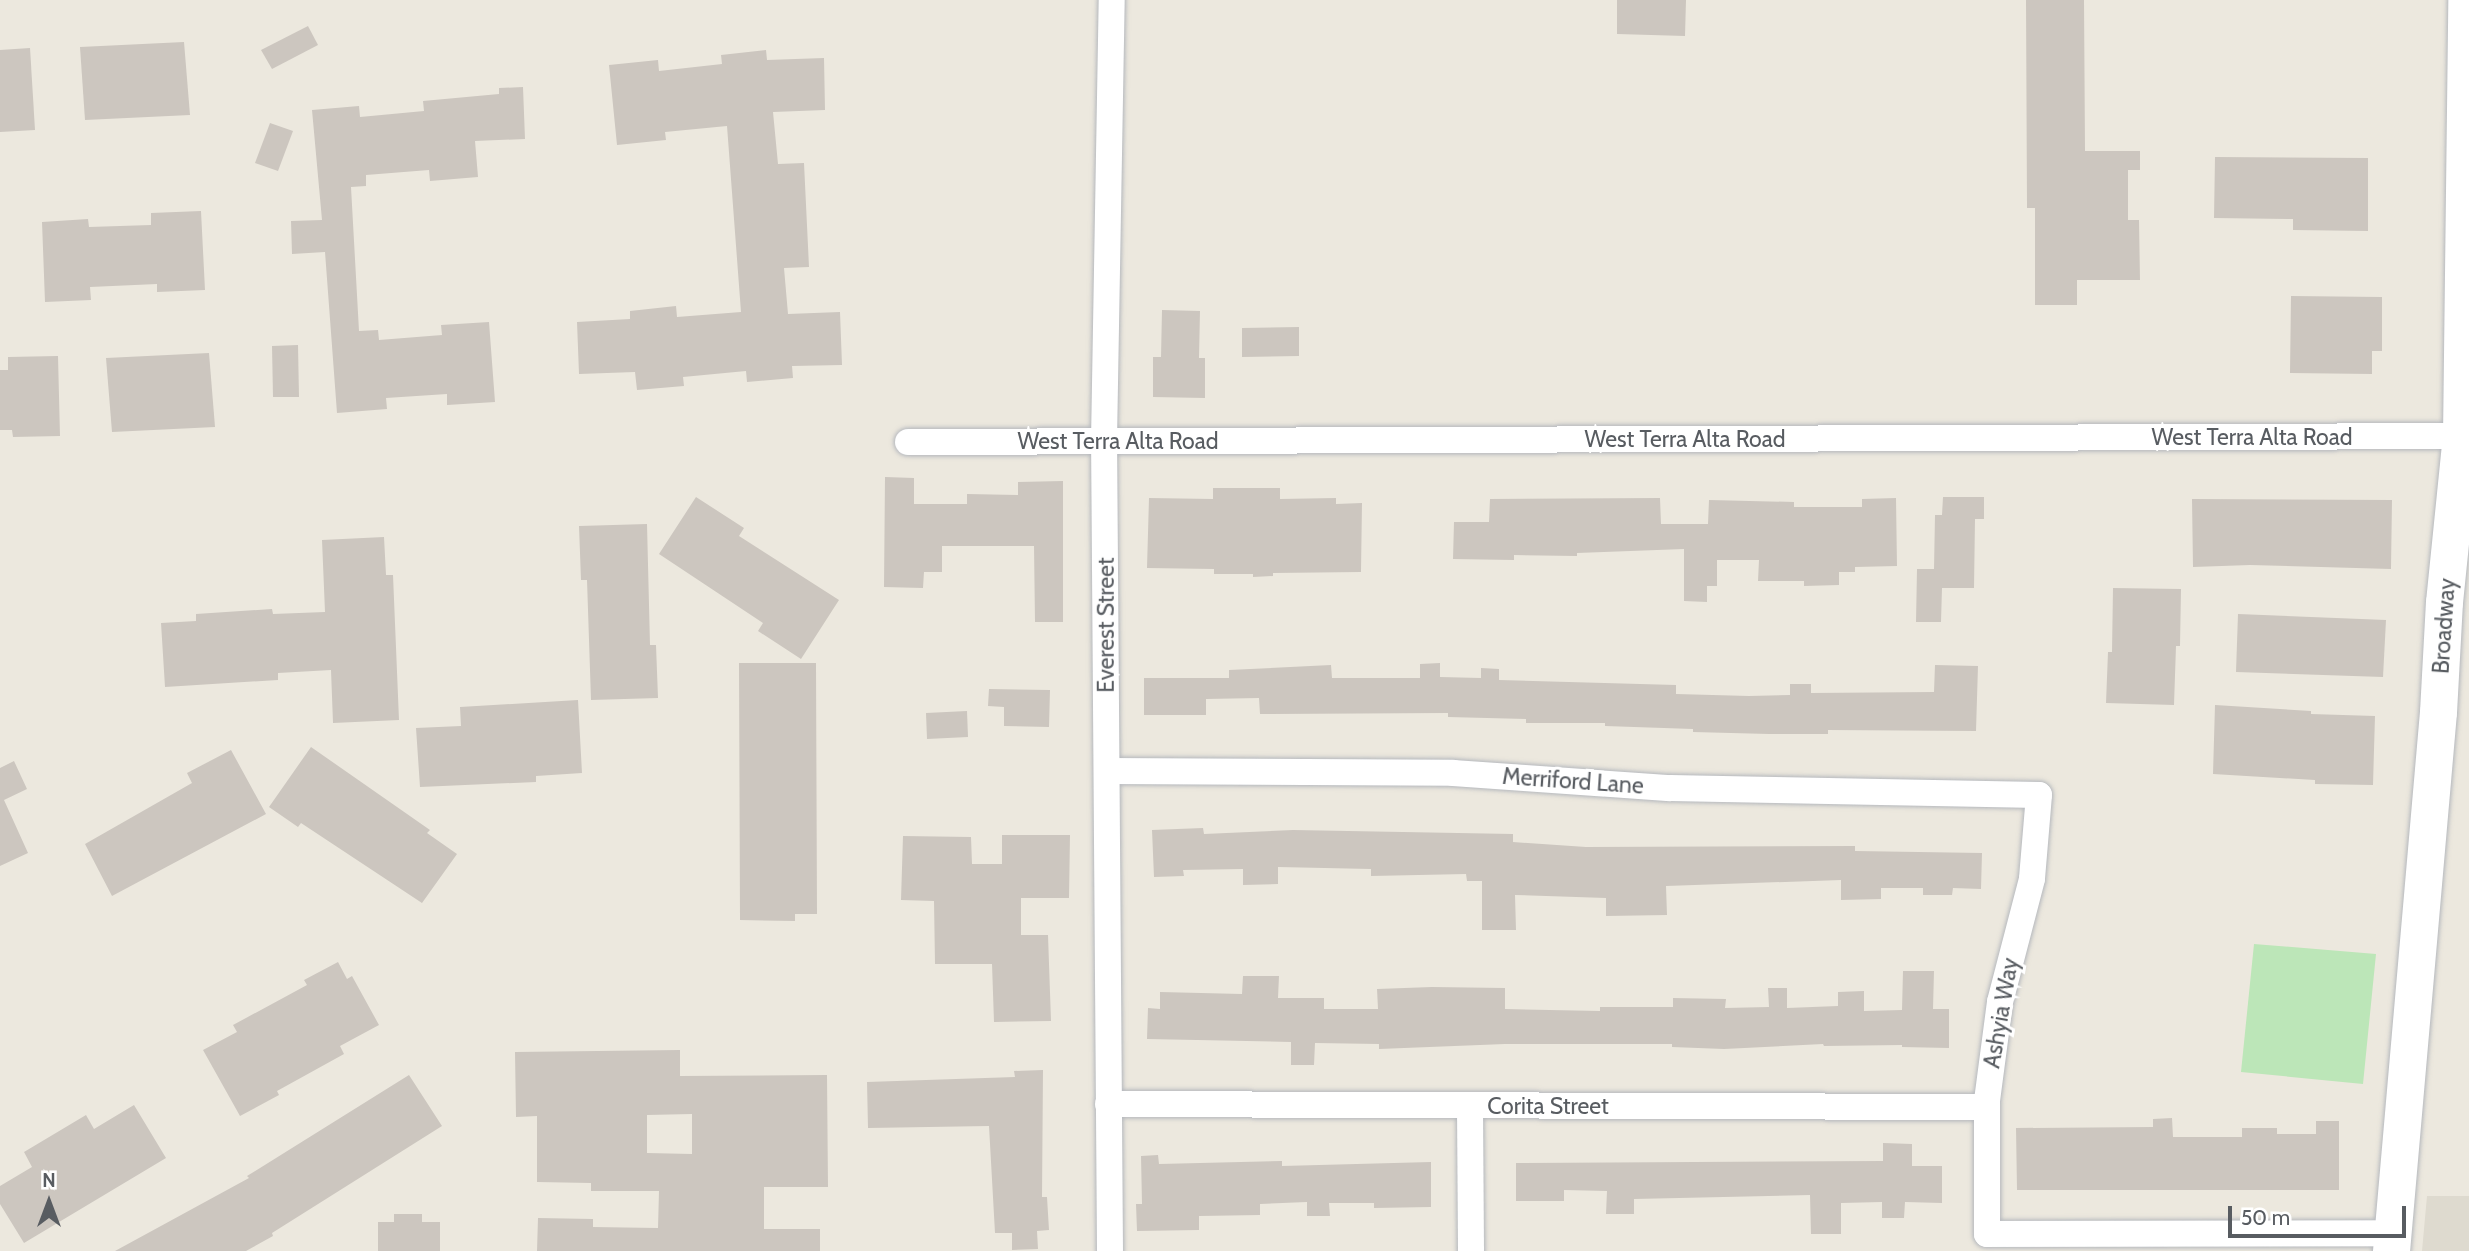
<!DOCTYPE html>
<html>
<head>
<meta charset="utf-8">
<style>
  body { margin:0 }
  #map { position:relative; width:2469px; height:1251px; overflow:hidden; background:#ece8de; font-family:Cabin,sans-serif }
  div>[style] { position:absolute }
  .education>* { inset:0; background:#dedacf }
  .green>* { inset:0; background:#bce6b8 }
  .building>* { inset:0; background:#ccc6bf }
  .roads { filter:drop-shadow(0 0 2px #b5b8bd) drop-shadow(0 0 2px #b5b8bd) }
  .minor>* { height:26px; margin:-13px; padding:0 13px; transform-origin:13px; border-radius:13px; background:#fff }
  .secondary>* { height:37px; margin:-18.5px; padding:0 18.5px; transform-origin:18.5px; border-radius:18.5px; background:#fff }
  span { translate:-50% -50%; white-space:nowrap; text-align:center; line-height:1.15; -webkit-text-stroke:6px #fff; paint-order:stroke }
  .street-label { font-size:23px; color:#585c61 }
  .north { position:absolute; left:14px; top:1167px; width:70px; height:70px; -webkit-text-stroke:5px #fff; paint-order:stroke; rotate:0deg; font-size:19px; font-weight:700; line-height:28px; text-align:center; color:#585c61 }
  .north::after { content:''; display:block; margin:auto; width:24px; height:32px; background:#585c61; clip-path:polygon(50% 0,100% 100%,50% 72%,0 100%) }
  .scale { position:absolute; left:2228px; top:1206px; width:178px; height:32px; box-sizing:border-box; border:4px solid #585c61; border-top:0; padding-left:9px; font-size:21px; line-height:24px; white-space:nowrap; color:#585c61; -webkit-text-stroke:5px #fff; paint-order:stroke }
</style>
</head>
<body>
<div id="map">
  <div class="education">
    <div style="clip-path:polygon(2427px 1196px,2469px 1196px,2469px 1251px,2422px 1251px)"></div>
  </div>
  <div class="green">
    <div style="clip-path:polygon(2254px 944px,2376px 954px,2363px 1084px,2241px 1072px)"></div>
  </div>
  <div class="building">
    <div style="clip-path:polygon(1617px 0,1686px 0,1685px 36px,1617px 34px)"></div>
    <div style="clip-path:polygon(2026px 0,2084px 0,2085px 151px,2140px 151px,2140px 170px,2128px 170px,2128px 220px,2139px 220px,2140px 280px,2077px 280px,2077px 305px,2035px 305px,2035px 208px,2027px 208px)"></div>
    <div style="clip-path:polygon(308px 26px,318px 45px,272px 69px,261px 50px)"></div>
    <div style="clip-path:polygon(184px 42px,190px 115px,85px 120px,80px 47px)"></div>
    <div style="clip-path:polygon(30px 48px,35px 130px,0 132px,0 50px)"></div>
    <div style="clip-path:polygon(766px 50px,767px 60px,824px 58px,825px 110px,773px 112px,778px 164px,804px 163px,809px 267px,784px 268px,788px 314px,840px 312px,842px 365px,792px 366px,793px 378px,747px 382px,746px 371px,683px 377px,684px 386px,637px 390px,635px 372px,579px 374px,577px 322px,630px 319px,630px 311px,676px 306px,677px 317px,741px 312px,727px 126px,665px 132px,666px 140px,617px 145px,609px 65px,658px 60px,659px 71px,722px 64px,721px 55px)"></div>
    <div style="clip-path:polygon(523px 87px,525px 139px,475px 141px,478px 177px,430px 181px,429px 170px,366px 175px,366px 186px,351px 187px,359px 331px,378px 330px,379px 340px,442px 335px,441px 325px,489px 322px,495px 402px,447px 405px,447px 394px,386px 398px,387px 409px,337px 413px,325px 252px,292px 254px,291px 221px,322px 220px,312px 110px,359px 106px,360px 117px,424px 111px,423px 101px,499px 94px,499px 88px)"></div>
    <div style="clip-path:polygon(270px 123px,293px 131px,278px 171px,255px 163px)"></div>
    <div style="clip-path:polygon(2215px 157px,2368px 158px,2368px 231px,2293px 230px,2293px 219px,2214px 218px)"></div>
    <div style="clip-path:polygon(201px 211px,205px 290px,157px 292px,157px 284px,90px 287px,91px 300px,45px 302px,42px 222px,88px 219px,89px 227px,151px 225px,151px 213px)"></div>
    <div style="clip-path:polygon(2291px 296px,2382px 297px,2382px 351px,2372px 351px,2372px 374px,2290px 373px)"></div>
    <div style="clip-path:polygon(1162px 310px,1200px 311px,1199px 358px,1205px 358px,1205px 398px,1153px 397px,1153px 357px,1161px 357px)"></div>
    <div style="clip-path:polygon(1299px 327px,1299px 356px,1242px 357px,1242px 328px)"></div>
    <div style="clip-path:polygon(298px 345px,299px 397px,273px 397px,272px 346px)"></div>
    <div style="clip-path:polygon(209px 353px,215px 427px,112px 432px,106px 358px)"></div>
    <div style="clip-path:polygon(58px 356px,60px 436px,13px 437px,12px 430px,0 430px,0 370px,8px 370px,8px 357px)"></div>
    <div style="clip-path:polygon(885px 477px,914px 478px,914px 504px,967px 504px,967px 494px,1018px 495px,1018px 482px,1063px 481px,1063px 622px,1035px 622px,1034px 546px,942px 546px,942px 572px,924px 572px,923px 588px,884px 587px)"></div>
    <div style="clip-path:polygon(1213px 488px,1280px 488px,1280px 499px,1336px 498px,1336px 504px,1362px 503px,1361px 572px,1273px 573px,1273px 576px,1253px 577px,1253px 574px,1214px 574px,1214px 569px,1147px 568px,1149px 498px,1213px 499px)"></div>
    <div style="clip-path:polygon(696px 497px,744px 528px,739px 536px,839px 600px,801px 659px,758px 631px,763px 623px,659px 554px)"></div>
    <div style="clip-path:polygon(1943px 497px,1984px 497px,1984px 519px,1975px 519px,1974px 588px,1942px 588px,1941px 622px,1916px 622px,1917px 569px,1934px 569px,1935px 515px,1942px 515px)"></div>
    <div style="clip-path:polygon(1660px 498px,1661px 524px,1708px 524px,1709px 500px,1794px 502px,1794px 507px,1862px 507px,1862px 499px,1896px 498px,1897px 566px,1855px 567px,1855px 572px,1839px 572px,1839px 585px,1804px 586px,1804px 581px,1758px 581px,1759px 560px,1717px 560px,1717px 586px,1707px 586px,1707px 602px,1684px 601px,1684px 549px,1577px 553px,1577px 556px,1514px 555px,1514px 560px,1453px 559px,1454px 522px,1489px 522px,1490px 499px)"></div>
    <div style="clip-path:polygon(2192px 499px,2392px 500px,2391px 569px,2250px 565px,2193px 567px)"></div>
    <div style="clip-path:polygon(647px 524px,650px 645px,656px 645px,658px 698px,591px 700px,587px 580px,581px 580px,579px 526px)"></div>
    <div style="clip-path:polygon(384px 537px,386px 575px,393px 575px,399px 720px,333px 723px,331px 670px,278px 673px,278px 680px,165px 687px,161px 623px,196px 621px,196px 614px,272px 609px,273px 614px,325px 612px,322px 540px)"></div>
    <div style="clip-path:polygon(2113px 588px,2181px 589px,2180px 646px,2176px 646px,2174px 705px,2106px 703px,2108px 652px,2112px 652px)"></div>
    <div style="clip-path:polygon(2238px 614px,2386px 620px,2383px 677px,2236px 672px)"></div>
    <div style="clip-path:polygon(739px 663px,816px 663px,817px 914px,795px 914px,795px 921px,740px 920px)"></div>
    <div style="clip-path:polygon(1440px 663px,1440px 677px,1481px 678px,1481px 668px,1499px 669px,1499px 680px,1676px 685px,1676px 694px,1749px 696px,1790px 695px,1790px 684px,1811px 684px,1811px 693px,1934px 692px,1935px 665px,1978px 666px,1976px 731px,1828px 730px,1828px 734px,1769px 734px,1693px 732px,1693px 729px,1605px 726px,1605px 723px,1526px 723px,1526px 719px,1448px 717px,1448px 713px,1260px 714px,1259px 698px,1206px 699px,1206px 715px,1144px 715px,1144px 678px,1229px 678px,1229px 670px,1331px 665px,1332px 678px,1420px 678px,1420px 664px)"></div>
    <div style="clip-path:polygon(989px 689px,1050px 690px,1049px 727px,1004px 726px,1004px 707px,988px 706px)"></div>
    <div style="clip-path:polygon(578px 700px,582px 773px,536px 776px,536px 782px,420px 787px,416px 728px,461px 726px,460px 707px)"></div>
    <div style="clip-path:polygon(2215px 705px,2311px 711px,2311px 714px,2375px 716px,2373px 785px,2315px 784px,2315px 780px,2213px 774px)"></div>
    <div style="clip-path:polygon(967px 711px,968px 737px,927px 739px,926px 713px)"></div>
    <div style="clip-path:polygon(311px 747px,430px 830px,427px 833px,457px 854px,422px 903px,301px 823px,298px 827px,269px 807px)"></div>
    <div style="clip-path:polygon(231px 750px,266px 814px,112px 896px,85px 844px,192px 783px,187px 773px)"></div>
    <div style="clip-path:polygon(14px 761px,27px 789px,4px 800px,28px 853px,0 866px,0 768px)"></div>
    <div style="clip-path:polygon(1203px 828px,1204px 834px,1293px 830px,1513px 834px,1513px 842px,1586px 847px,1855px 846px,1855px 851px,1982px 853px,1981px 889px,1953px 888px,1952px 895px,1923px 895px,1923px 888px,1881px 888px,1881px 899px,1841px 900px,1841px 880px,1666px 886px,1667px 915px,1606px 916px,1606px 898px,1515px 895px,1516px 930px,1482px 930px,1482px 881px,1467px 881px,1466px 874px,1371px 876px,1371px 869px,1278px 867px,1278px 884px,1243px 885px,1243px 869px,1183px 870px,1184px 876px,1154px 877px,1152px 830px)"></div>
    <div style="clip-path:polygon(1002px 835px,1070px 835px,1069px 898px,1021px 898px,1021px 935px,1048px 935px,1051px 1021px,994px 1022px,992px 964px,935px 964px,934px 901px,901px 900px,903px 836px,971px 837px,972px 864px,1002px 864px)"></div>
    <div style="clip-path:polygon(338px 962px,347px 979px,352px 976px,379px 1025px,340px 1046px,344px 1054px,277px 1091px,279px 1095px,240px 1116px,203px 1050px,237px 1032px,233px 1025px,307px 985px,304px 980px)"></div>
    <div style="clip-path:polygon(1903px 971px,1934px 971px,1933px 1009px,1949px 1009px,1949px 1048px,1902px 1047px,1902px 1045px,1824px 1046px,1823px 1044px,1724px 1049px,1672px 1047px,1672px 1044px,1505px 1044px,1379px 1049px,1379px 1044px,1315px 1043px,1314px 1065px,1291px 1065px,1291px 1042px,1147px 1039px,1148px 1008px,1160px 1009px,1160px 992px,1242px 994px,1243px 976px,1279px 976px,1278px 998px,1324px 998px,1324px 1009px,1378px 1009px,1377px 989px,1432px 987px,1505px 988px,1505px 1009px,1600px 1011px,1600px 1007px,1673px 1007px,1673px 998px,1726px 999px,1725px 1008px,1769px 1007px,1768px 988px,1787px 988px,1787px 1008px,1838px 1006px,1838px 992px,1864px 991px,1864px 1011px,1902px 1010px)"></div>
    <div style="clip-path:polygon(evenodd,680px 1050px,680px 1076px,827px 1075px,828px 1187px,764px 1187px,764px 1229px,820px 1229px,820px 1251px,537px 1251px,538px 1218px,593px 1219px,593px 1227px,658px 1228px,659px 1191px,591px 1191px,591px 1183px,537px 1182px,537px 1116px,516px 1117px,515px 1052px,680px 1050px,692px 1114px,692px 1154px,647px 1153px,647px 1115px,692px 1114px)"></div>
    <div style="clip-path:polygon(1043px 1070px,1042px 1197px,1047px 1197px,1049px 1230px,1037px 1231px,1038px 1249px,1012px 1250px,1012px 1233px,995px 1233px,989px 1126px,868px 1128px,867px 1082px,1015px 1077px,1014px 1071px)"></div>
    <div style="clip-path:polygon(409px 1075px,442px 1126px,272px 1233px,273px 1236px,246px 1251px,115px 1251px,249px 1178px,247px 1176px)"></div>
    <div style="clip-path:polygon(134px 1105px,166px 1158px,24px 1243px,0 1204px,0 1186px,32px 1167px,24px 1152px,86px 1115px,94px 1129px)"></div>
    <div style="clip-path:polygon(2172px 1118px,2173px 1137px,2242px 1137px,2242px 1128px,2277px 1128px,2277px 1134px,2316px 1134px,2316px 1121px,2339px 1121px,2339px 1190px,2017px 1190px,2016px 1128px,2153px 1127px,2153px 1119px)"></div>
    <div style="clip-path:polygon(1883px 1143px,1912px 1144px,1912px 1166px,1942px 1166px,1942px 1203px,1905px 1202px,1904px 1218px,1882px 1218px,1882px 1202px,1841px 1203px,1841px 1234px,1811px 1234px,1810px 1195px,1634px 1199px,1634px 1214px,1606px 1214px,1607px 1191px,1564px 1190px,1564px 1201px,1516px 1201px,1516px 1163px,1883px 1161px)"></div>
    <div style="clip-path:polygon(1158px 1155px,1159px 1164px,1282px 1161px,1282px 1166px,1431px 1162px,1431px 1207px,1374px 1208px,1374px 1203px,1329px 1203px,1330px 1216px,1307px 1216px,1307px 1202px,1260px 1204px,1260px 1215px,1199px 1216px,1199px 1230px,1137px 1231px,1136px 1204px,1142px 1204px,1141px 1156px)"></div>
    <div style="clip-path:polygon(394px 1214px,422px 1214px,422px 1222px,440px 1222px,440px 1251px,378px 1251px,378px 1222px,394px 1222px)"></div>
  </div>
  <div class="roads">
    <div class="minor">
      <div style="left:908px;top:442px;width:1561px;rotate:-0.22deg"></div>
      <div style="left:1107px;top:771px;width:346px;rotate:0.3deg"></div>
      <div style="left:1453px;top:773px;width:218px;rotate:4deg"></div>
      <div style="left:1670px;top:788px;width:369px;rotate:1.1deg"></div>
      <div style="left:2039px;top:795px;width:84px;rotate:94.8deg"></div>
      <div style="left:2032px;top:879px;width:127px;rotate:104.6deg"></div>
      <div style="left:2000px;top:1002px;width:100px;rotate:97.5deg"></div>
      <div style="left:1987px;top:1101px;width:133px;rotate:90deg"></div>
      <div style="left:1987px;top:1234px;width:406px;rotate:-0.1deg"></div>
      <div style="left:1108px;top:1104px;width:879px;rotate:0.2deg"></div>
      <div style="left:1470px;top:1106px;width:145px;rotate:89.6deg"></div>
      <div style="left:1110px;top:1251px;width:810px;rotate:-90.42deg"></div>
      <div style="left:1104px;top:441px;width:441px;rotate:-89deg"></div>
    </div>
    <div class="secondary">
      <div style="left:2391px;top:1251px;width:541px;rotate:-85.02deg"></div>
      <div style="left:2438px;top:712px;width:110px;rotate:-86.9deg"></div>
      <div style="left:2444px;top:602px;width:167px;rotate:-84.2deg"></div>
      <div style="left:2461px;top:436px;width:436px;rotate:-89.3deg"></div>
    </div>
  </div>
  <div class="street-label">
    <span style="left:2252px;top:437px">West Terra Alta Road</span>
    <span style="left:1685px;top:439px">West Terra Alta Road</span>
    <span style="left:1118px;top:441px">West Terra Alta Road</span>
    <span style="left:1106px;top:625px;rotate:-90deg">Everest Street</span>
    <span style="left:2444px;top:626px;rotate:-86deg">Broadway</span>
    <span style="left:1573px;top:781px;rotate:4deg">Merriford Lane</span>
    <span style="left:2001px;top:1013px;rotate:-80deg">Ashyia Way</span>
    <span style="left:1548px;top:1106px">Corita Street</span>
  </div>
  <div class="north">N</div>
  <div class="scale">50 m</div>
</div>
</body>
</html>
